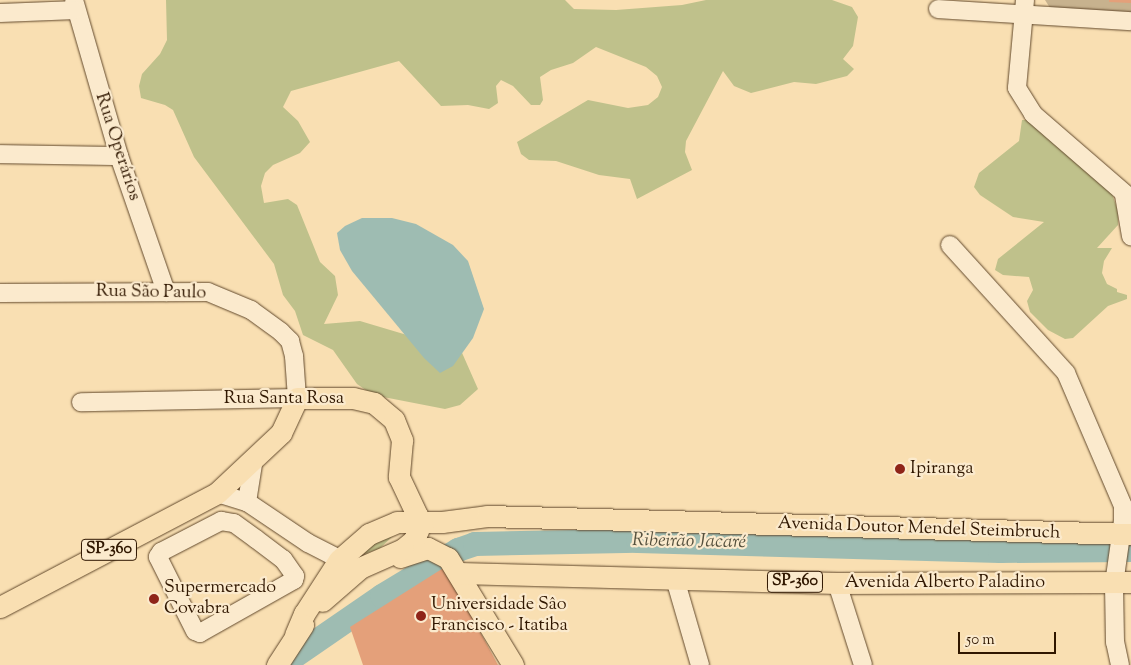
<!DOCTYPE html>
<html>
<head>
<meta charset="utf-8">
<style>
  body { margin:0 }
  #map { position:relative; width:1131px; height:665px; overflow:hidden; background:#f9dfb2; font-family:"Sorts Mill Goudy",serif }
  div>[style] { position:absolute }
  .green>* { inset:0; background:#bfc18b }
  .water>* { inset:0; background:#9ebcb2 }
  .shadow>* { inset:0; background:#0003 }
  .river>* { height:24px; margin:-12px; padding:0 12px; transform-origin:12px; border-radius:12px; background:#9ebcb2 }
  .building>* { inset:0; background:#e4a07a }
  .roads { filter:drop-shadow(0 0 1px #62492c) drop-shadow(0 0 1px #62492c) }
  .minor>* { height:18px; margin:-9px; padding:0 9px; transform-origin:9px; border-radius:9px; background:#fbeacd }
  .major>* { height:21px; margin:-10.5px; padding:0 10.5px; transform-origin:10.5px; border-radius:10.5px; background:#f9dfb2 }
  .dots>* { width:14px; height:14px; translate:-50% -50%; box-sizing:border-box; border:2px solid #fbeacd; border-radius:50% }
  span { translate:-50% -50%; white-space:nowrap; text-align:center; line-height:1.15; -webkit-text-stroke:4.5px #fbeacd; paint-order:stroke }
  .shield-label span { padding:1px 4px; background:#fbeacd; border:1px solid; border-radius:4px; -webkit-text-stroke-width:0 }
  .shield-label { font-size:16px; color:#301700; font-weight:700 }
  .street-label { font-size:18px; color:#301700 }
  .poi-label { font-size:18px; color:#301700 }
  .left { translate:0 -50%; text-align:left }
  .water-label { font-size:19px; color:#56513e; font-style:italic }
  .scale { position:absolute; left:958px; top:632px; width:98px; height:22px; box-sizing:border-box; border:2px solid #301700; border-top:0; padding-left:6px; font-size:15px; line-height:18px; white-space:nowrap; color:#301700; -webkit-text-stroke:4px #fbeacd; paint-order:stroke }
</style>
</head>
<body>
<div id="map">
  <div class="green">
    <div style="clip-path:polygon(166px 0,565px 0,574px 9px,616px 10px,682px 5px,706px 0,832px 0,852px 7px,858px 17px,853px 46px,843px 59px,854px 69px,847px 76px,816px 84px,794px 82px,751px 93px,734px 86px,723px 71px,686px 141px,685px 152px,692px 170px,637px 199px,630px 179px,599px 175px,556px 161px,529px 160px,521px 154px,517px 142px,588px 100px,628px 108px,648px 105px,658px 97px,662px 87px,657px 76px,646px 67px,596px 47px,573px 63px,551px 70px,540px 77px,543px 100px,540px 105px,531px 105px,513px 86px,501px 80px,496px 86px,498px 103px,489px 109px,468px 105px,441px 106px,399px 61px,291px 91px,283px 107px,298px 121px,310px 142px,300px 153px,273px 165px,265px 173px,261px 186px,264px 203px,288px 199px,297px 205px,320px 262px,335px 276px,338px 295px,324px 324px,360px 321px,417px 338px,459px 346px,478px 389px,460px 405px,445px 409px,373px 395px,357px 384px,333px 350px,303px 335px,295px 311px,283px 295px,274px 264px,194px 157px,173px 110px,165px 105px,141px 98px,139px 86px,142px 74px,160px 54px,167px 40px)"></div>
    <div style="clip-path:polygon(1022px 120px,1035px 120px,1091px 167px,1112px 194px,1118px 211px,1118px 225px,1097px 248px,1112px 248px,1104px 261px,1102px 273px,1107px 284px,1117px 289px,1117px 292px,1127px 295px,1127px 299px,1108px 306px,1073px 338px,1065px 339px,1048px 330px,1030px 312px,1027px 301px,1033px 290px,1029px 277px,1003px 275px,995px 270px,998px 259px,1044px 222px,1013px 217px,980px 195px,974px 187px,979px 173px,1019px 141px)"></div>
    <div style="clip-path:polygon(393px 536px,379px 549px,358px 556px,376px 541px)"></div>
  </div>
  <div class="water">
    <div style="clip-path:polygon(362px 218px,392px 218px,416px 224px,453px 245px,468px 261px,484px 309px,473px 338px,453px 366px,440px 373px,424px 358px,352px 271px,340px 250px,337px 233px,345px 226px)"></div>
  </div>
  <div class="shadow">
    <div style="clip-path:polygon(1045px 0,1131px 0,1131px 12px,1050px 8px)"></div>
  </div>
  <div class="river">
    <div style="left:282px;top:665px;width:121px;rotate:-34.6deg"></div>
    <div style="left:382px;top:596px;width:89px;rotate:-31.2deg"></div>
    <div style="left:458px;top:550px;width:18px;rotate:-19deg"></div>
    <div style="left:475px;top:544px;width:163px;rotate:-1.1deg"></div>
    <div style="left:638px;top:541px;width:362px;rotate:1.6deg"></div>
    <div style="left:1000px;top:551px;width:131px;rotate:-0.4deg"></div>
  </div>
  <div class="building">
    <div style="clip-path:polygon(1109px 0,1131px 0,1131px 3px,1109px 2px)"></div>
    <div style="clip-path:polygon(445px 567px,498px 665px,363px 665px,350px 627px)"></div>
  </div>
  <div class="roads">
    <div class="minor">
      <div style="left:74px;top:0;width:162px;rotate:73.9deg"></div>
      <div style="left:119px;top:156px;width:144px;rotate:70.9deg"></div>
      <div style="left:1025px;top:0;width:88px;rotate:95.2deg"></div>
      <div style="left:1017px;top:88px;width:31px;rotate:58deg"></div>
      <div style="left:1033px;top:114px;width:130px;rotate:40.9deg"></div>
      <div style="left:938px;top:9px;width:193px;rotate:3.6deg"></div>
      <div style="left:0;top:13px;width:74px;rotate:-2.3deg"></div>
      <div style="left:0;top:154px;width:119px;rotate:1deg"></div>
      <div style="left:1124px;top:195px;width:42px;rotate:80.3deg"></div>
      <div style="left:950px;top:245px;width:173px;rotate:47.8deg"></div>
      <div style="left:1066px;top:373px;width:145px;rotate:66.8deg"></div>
      <div style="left:1123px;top:506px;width:14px;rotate:90deg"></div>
      <div style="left:0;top:293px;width:208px;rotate:-0.3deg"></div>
      <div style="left:208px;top:292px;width:47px;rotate:22.7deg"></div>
      <div style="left:251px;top:310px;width:37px;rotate:36deg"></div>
      <div style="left:281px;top:332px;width:13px;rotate:45deg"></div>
      <div style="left:290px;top:341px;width:16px;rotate:75deg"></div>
      <div style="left:294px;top:356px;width:42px;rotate:85.9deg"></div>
      <div style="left:297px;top:398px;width:216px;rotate:178.9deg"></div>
      <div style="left:217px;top:493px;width:31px;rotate:17deg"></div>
      <div style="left:247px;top:502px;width:73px;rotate:33.9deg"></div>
      <div style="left:308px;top:543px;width:48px;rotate:27.1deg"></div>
      <div style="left:247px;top:502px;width:39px;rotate:-81deg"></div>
      <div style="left:221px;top:521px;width:13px;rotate:9deg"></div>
      <div style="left:234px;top:523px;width:27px;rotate:36deg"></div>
      <div style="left:256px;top:539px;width:34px;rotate:37deg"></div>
      <div style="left:283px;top:559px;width:21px;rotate:55deg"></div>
      <div style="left:295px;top:576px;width:4px;rotate:104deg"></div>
      <div style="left:294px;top:580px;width:108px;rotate:150.6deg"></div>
      <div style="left:200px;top:633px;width:5px;rotate:-158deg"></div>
      <div style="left:195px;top:631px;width:83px;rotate:-116.6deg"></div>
      <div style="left:158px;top:557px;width:6px;rotate:-59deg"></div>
      <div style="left:161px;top:552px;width:68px;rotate:-27.3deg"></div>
      <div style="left:675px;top:579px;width:90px;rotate:73.8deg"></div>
      <div style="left:837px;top:583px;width:86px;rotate:72.4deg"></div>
      <div style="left:1120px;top:665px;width:24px;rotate:-102deg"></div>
      <div style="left:1115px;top:642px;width:58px;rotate:-91deg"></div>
      <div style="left:1114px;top:584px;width:64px;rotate:-81.9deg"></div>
    </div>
    <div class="major">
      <div style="left:400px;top:557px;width:29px;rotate:-18deg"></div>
      <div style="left:428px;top:548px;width:22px;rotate:27deg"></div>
      <div style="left:448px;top:558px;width:125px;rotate:58.7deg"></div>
      <div style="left:459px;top:573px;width:378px;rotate:1.5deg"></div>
      <div style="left:837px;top:583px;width:294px;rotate:-0.2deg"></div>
      <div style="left:0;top:607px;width:245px;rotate:-27.7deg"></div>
      <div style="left:217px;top:493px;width:88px;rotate:-43.2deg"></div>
      <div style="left:281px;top:433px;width:38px;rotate:-65deg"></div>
      <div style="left:297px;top:398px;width:56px"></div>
      <div style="left:353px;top:398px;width:22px;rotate:13deg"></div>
      <div style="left:374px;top:403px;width:26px;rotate:40deg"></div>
      <div style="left:394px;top:420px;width:22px;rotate:68deg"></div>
      <div style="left:402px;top:440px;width:37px;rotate:95deg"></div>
      <div style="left:399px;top:477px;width:42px;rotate:64.7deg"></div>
      <div style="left:417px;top:515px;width:15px;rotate:86deg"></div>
      <div style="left:418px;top:530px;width:11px;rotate:112deg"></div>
      <div style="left:414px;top:540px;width:14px;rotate:141deg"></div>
      <div style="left:403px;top:549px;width:47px;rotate:156.2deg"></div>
      <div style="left:360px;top:568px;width:50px;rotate:139deg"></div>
      <div style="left:295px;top:635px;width:23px;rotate:-67deg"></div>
      <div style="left:304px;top:614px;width:64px;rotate:-57.1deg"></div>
      <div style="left:339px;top:560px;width:40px;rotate:-41deg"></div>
      <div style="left:369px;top:534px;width:30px;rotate:-23deg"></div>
      <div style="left:397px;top:522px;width:45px"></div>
      <div style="left:442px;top:522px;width:45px;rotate:-7.6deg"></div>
      <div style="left:487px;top:516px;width:644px;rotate:1.6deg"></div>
      <div style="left:277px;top:665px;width:48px;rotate:-57deg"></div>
    </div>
  </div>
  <div class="dots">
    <div style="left:900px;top:469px;background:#8f2418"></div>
    <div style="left:154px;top:599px;background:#8f2418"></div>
    <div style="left:421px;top:616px;background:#8f2418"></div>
  </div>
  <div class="shield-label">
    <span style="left:109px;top:550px">SP-360</span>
    <span style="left:795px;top:582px">SP-360</span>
  </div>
  <div class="street-label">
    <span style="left:117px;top:147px;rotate:72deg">Rua Operários</span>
    <span style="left:151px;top:293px;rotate:1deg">Rua São Paulo</span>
    <span style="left:284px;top:399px">Rua Santa Rosa</span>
    <span style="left:919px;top:529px;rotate:2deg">Avenida Doutor Mendel Steimbruch</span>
    <span style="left:945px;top:583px">Avenida Alberto Paladino</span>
  </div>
  <div class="poi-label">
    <span class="left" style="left:910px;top:469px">Ipiranga</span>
    <span class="left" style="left:164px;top:599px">Supermercado<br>Covabra</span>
    <span class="left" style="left:431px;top:616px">Universidade Sâo<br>Francisco - Itatiba</span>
  </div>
  <div class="water-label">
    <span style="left:689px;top:542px;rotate:1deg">Ribeirão Jacaré</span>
  </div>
  <div class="scale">50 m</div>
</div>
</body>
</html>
